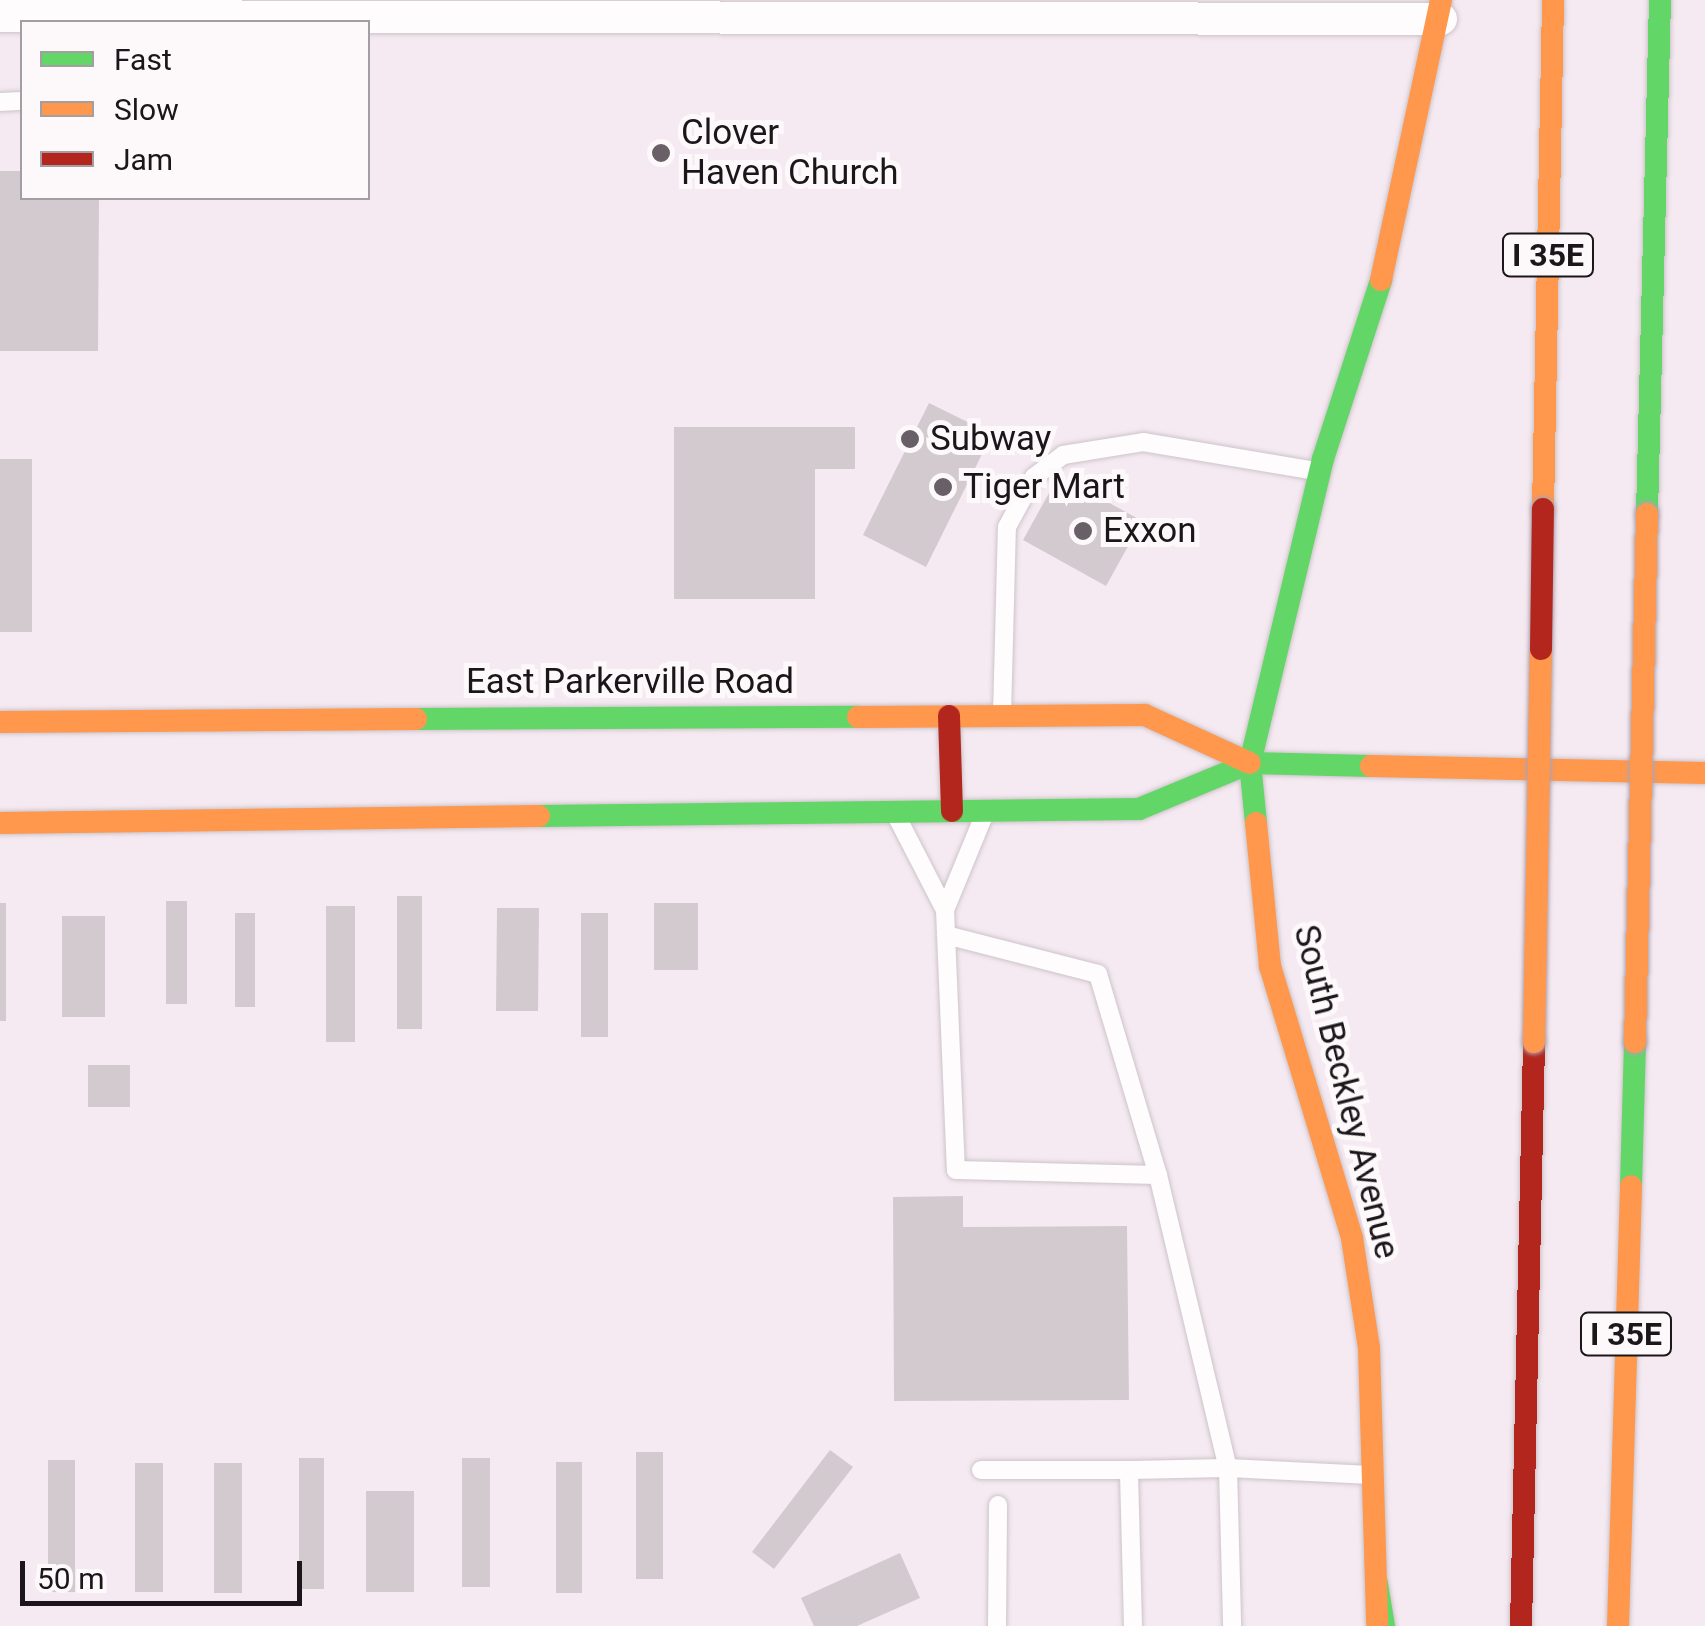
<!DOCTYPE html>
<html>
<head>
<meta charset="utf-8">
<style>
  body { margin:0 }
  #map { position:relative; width:1705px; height:1626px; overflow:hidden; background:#f6eaf2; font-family:Roboto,sans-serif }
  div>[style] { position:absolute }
  .building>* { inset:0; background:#d3cad0 }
  .roads { filter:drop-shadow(0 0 2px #ccc4c9) drop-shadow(0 0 2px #ccc4c9) }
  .lane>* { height:18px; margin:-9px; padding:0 9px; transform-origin:9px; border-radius:9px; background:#fefcfd }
  .street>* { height:32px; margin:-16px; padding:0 16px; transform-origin:16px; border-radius:16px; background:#fefcfd }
  .fast>* { height:22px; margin:-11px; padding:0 11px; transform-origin:11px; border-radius:11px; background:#63d668 }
  .slow>* { height:22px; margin:-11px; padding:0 11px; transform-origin:11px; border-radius:11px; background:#ff974d }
  .jam>* { height:22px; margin:-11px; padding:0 11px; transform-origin:11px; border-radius:11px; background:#b3261e }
  .bridges { filter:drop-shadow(0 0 2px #b0a2ac) drop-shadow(0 0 2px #b0a2ac) }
  .slow-bridge>* { height:22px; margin:-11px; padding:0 11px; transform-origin:11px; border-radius:11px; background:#ff974d }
  .jam-bridge>* { height:22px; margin:-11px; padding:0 11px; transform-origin:11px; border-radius:11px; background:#b3261e }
  .dots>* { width:28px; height:28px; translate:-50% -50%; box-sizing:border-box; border:5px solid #fdf9fb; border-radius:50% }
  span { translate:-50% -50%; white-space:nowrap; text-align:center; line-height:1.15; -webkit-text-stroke:10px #fdf9fb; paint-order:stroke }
  .shield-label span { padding:2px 8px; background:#fdf9fb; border:2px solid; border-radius:8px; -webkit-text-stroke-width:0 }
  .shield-label { font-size:32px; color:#1c161a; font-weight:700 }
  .poi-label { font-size:35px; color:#1c161a }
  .left { translate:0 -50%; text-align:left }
  .street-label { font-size:35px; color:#1c161a }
  .legend { position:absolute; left:20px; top:20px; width:350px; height:180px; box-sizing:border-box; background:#fdf9fb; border:2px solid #a39ea1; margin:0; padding:12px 18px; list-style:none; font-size:30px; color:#1c161a }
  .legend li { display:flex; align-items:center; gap:20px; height:50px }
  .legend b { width:50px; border:2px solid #a39ea1 }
  .scale { position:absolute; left:20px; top:1561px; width:282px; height:45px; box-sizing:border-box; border:5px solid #1c161a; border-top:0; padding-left:12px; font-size:30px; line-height:35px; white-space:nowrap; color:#1c161a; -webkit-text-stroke:8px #fdf9fb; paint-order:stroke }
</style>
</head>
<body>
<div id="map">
  <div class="building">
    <div style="clip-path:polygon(0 171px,22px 171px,22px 198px,99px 198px,98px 351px,0 351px)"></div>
    <div style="clip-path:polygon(929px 403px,992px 434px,926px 567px,863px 535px)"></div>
    <div style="clip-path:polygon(674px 427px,855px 427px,855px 469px,815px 469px,815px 599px,674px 599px)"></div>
    <div style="clip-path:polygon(0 459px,32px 459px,32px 632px,0 632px)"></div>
    <div style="clip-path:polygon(1059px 475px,1142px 521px,1106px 586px,1023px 540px)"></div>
    <div style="clip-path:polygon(397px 896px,422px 896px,422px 1029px,397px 1029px)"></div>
    <div style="clip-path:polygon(166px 901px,187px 901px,187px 1004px,166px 1004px)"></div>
    <div style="clip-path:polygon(0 903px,6px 903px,6px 1021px,0 1021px)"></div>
    <div style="clip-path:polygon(654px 903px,698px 903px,698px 970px,654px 970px)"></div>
    <div style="clip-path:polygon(326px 906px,355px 906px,355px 1042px,326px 1042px)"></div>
    <div style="clip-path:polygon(497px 908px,539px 908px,538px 1011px,496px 1011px)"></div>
    <div style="clip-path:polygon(235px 913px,255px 913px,255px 1007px,235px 1007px)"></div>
    <div style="clip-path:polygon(581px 913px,608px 913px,608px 1037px,581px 1037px)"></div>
    <div style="clip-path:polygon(62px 916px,105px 916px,105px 1017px,62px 1017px)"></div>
    <div style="clip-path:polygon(88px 1065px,130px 1065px,130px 1107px,88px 1107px)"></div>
    <div style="clip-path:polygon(963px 1196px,963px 1227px,1127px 1226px,1129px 1400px,894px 1401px,893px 1197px)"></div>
    <div style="clip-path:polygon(830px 1450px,853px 1467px,774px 1569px,752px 1552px)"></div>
    <div style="clip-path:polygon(636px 1452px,663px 1452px,663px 1579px,636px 1579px)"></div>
    <div style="clip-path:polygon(299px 1458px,324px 1458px,324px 1589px,299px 1589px)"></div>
    <div style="clip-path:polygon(462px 1458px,490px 1458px,490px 1587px,462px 1587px)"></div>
    <div style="clip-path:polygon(48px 1460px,75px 1460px,75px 1592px,48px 1592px)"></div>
    <div style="clip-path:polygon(556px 1462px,582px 1462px,582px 1593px,556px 1593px)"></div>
    <div style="clip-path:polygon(135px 1463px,163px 1463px,163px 1592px,135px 1592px)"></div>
    <div style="clip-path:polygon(214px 1463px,242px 1463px,242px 1593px,214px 1593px)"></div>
    <div style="clip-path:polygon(366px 1491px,414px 1491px,414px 1592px,366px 1592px)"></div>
    <div style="clip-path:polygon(900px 1553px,920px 1598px,857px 1626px,814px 1626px,801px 1598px)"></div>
  </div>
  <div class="roads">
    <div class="lane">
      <div style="left:0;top:102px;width:22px;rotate:-3deg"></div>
      <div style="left:1002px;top:715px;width:188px;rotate:-88.5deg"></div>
      <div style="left:1007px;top:527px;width:57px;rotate:-61.6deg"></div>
      <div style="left:1034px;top:477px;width:36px;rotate:-37deg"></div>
      <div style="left:1063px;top:455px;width:81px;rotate:-9.2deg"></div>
      <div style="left:1143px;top:442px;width:176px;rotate:9.5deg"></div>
      <div style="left:897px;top:817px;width:105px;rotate:62.7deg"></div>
      <div style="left:945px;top:910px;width:260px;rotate:87.6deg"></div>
      <div style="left:956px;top:1170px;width:202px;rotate:1.4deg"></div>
      <div style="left:1158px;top:1175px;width:301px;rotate:76.6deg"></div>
      <div style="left:1228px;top:1468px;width:143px;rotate:2.8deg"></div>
      <div style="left:945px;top:910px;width:105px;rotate:-67.6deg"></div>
      <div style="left:946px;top:935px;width:157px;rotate:14.4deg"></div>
      <div style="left:1098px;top:974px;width:210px;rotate:73.4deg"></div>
      <div style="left:981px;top:1470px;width:148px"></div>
      <div style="left:997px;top:1626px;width:121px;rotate:-89.5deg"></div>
      <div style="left:1133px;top:1626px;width:156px;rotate:-91.5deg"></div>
      <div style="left:1129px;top:1470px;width:99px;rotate:-1.2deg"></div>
      <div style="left:1228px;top:1468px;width:158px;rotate:88.5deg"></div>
    </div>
    <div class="street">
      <div style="left:0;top:16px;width:1441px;rotate:0.12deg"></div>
    </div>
    <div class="fast">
      <div style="left:1647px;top:514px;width:514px;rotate:-88.55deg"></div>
      <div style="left:416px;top:719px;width:442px;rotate:-0.3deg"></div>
      <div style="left:539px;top:816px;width:600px;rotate:-0.67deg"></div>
      <div style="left:1139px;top:809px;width:120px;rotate:-22.5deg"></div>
      <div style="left:1250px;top:763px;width:121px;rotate:1.4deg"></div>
      <div style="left:1256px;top:823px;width:60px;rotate:-95.7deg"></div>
      <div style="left:1250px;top:763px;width:313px;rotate:-76.5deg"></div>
      <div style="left:1323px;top:459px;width:188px;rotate:-72deg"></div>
      <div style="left:1631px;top:1186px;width:144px;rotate:-88.4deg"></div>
      <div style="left:1377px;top:1584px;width:43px;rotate:80.5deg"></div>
    </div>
    <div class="slow">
      <div style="left:1381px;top:280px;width:286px;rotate:-77.9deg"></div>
      <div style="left:1543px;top:509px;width:509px;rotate:-88.87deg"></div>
      <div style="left:858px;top:717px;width:287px;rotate:-0.4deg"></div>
      <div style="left:1145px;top:715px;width:115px;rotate:24.6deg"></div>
      <div style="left:0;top:722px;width:416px;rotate:-0.4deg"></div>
      <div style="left:1371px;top:766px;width:334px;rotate:1.2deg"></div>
      <div style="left:0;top:823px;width:539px;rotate:-0.74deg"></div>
      <div style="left:1256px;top:823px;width:144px;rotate:84.4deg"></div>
      <div style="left:1270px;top:966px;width:284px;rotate:73.2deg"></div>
      <div style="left:1352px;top:1238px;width:111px;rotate:81.2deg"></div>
      <div style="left:1369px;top:1348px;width:275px;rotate:88.3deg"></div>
      <div style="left:1618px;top:1626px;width:440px;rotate:-88.3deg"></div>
    </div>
    <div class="jam">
      <div style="left:949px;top:716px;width:95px;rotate:88.2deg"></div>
      <div style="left:1521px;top:1626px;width:584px;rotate:-88.72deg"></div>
    </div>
  </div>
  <div class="bridges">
    <div class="slow-bridge">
      <div style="left:1534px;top:1042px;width:393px;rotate:-89deg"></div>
      <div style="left:1635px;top:1042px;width:528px;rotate:-88.7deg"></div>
    </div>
    <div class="jam-bridge">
      <div style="left:1541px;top:649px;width:140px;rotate:-89.2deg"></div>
    </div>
  </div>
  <div class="dots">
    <div style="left:661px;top:153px;background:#686066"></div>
    <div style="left:910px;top:439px;background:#686066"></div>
    <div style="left:943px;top:487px;background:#686066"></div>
    <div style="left:1083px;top:531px;background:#686066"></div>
  </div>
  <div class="shield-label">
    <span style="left:1548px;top:255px">I 35E</span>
    <span style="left:1626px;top:1334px">I 35E</span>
  </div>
  <div class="poi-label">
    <span class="left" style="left:681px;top:153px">Clover<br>Haven Church</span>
    <span class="left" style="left:930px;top:439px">Subway</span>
    <span class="left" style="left:963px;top:487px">Tiger Mart</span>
    <span class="left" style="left:1103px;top:531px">Exxon</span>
  </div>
  <div class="street-label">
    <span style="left:630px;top:682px">East Parkerville Road</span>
    <span style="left:1346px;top:1092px;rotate:76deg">South Beckley Avenue</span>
  </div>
  <ul class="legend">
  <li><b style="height:12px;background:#63d668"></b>Fast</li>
  <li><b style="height:12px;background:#ff974d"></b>Slow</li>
  <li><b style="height:12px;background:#b3261e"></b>Jam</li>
  </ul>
  <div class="scale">50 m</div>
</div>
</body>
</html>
